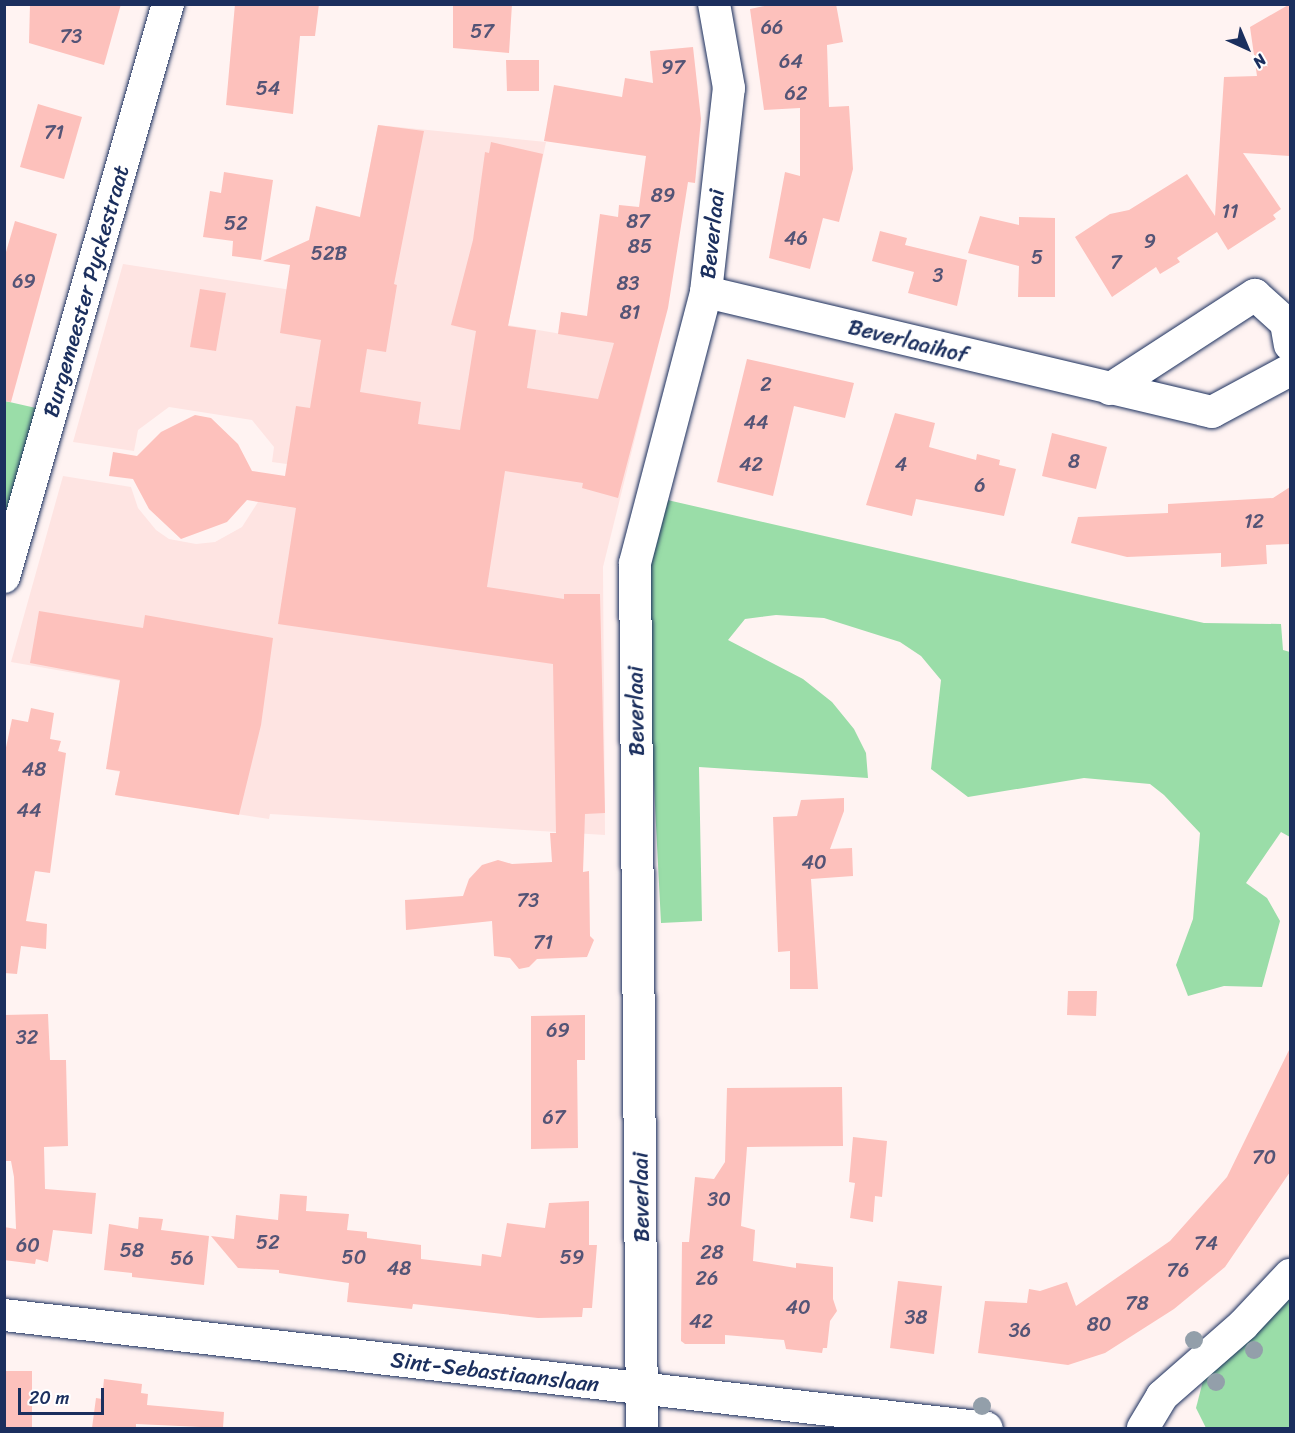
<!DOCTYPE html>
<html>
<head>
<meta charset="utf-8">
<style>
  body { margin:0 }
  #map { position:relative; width:1295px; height:1433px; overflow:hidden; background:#fff3f2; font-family:Sriracha,sans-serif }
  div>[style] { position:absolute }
  .built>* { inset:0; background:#fee4e2 }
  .green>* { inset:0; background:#9adda8 }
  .building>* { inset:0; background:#fdc1bc }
  .roads { filter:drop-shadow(0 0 2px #1b2f5e) drop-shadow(0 0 2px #1b2f5e) }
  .minor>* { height:32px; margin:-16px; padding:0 16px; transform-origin:16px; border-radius:16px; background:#fff }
  .trees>* { width:18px; height:18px; margin:-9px; border-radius:50%; background:#939faa }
  span { translate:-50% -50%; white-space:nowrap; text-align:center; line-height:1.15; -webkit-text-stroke:5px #fff; paint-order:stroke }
  .number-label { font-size:20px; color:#545476 }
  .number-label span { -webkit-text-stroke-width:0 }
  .street-label { font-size:22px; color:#1b2f5e }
  .frame { position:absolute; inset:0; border:6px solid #1b2f5e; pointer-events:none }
  .north { position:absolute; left:1217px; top:18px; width:60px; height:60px; -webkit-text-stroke:4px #fff; paint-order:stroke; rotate:136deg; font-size:16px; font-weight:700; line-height:24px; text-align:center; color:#1b2f5e }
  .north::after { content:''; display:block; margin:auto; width:21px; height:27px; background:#1b2f5e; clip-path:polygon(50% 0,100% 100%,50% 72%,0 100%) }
  .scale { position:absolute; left:18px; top:1388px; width:86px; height:27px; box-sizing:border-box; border:3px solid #1b2f5e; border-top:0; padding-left:8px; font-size:18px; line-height:21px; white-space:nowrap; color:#1b2f5e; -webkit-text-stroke:4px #fff; paint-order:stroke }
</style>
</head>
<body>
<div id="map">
  <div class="built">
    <div style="clip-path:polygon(378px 125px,546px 142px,508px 325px,657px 350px,603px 567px,605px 835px,270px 814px,269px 819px,115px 795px,120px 772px,107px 769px,120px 681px,11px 662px,63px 476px,131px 487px,138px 508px,156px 530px,169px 539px,196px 544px,215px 542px,242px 527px,258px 502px,295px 508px,294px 465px,272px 462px,274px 447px,252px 420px,169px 407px,138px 430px,134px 451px,73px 442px,123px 264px,344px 298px)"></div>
  </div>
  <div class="green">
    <div style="clip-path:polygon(5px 401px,36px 408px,5px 524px)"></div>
    <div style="clip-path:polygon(663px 499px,1204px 623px,1281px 624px,1283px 650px,1290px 652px,1290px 837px,1281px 832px,1246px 883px,1267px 898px,1280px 921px,1262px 987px,1224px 986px,1188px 996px,1176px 965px,1193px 919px,1200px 833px,1164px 795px,1150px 784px,1084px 778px,968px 797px,931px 769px,941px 680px,921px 656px,900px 642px,824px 618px,776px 615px,745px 619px,728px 640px,803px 679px,832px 702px,854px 729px,866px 753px,868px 778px,699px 767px,702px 921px,661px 923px,644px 590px)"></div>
    <div style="clip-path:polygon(1290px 1297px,1290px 1428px,1206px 1428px,1196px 1408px,1204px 1377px)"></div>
  </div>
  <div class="building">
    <div style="clip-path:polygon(30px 4px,121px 4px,104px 65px,29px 43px)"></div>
    <div style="clip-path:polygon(235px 4px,319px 4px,315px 36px,300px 36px,293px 114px,226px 105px)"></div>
    <div style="clip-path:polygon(453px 4px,512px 4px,509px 53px,453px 48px)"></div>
    <div style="clip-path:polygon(774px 4px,836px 4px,843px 42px,827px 45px,829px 107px,849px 106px,853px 169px,839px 222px,823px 218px,810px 269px,769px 258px,785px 172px,800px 176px,800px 108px,764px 110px,750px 9px)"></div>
    <div style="clip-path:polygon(1290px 4px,1290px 156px,1243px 153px,1281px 209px,1273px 215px,1276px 219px,1228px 250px,1217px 232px,1177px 258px,1180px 262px,1160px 274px,1156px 267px,1112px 297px,1075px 237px,1110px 214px,1129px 210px,1187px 174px,1215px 216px,1224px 77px,1257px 76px,1250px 27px)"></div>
    <div style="clip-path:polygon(693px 47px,701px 119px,695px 183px,688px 182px,668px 308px,618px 498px,582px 488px,583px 483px,505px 471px,487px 587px,564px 599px,564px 594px,600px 594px,601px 636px,605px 813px,585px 814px,583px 872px,589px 871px,590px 936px,594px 940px,587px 957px,537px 959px,529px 967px,519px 969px,510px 958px,494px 956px,492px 921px,406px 930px,405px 900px,463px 896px,469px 879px,482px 865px,498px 860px,512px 864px,552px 862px,550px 833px,556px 833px,553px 664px,278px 624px,296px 508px,247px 500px,227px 522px,181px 539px,149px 509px,133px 479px,109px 476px,113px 452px,137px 456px,161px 432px,195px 415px,211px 418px,238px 444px,252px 471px,285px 476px,296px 406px,310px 408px,321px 340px,280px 333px,290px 265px,263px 261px,309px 240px,316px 206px,360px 217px,378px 125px,424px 131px,394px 284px,397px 285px,386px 352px,367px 349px,360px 392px,421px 402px,418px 424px,460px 430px,476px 331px,451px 325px,473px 240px,485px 152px,489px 153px,491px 142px,543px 154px,508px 326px,536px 330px,527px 388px,598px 399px,614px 343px,558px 334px,561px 312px,587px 316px,600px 214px,618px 217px,619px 205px,639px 207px,646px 156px,544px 141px,554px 85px,622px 97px,625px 78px,653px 83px,650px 51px)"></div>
    <div style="clip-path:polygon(506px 60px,539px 60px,539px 91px,507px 91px)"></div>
    <div style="clip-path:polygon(38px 104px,82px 117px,64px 179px,20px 167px)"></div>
    <div style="clip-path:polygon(224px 172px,273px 180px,261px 260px,232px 256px,233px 241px,203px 237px,210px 191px,221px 193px)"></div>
    <div style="clip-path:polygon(980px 216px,1019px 225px,1019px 217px,1055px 218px,1055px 297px,1018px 297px,1019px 266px,968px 253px)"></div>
    <div style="clip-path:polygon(15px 221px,57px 234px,11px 402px,4px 401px,4px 259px)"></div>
    <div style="clip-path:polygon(880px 231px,907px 238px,905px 245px,967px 260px,957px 306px,908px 293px,914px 272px,872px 261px)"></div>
    <div style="clip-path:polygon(200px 289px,226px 293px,216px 351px,190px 347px)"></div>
    <div style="clip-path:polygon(747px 359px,854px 383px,845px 418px,794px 406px,773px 496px,717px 482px)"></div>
    <div style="clip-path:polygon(895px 413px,935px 423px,929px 447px,976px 460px,977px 454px,1000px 460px,999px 465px,1016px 469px,1004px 516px,916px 499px,912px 516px,866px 505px)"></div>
    <div style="clip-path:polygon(1052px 433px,1107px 447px,1096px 489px,1042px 476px)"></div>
    <div style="clip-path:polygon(1290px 487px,1290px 544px,1266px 545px,1267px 564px,1221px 567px,1221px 553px,1127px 557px,1071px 543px,1078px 517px,1168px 513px,1168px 504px,1273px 498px)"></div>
    <div style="clip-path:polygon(39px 611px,143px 628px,145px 615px,273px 638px,261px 725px,239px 815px,115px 795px,120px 771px,106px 769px,120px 680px,30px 663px)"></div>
    <div style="clip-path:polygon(31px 708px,54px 713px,50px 739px,61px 741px,58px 751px,66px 753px,50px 873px,35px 871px,26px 921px,47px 924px,46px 949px,21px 946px,17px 974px,4px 973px,4px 757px,12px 719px,28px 722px)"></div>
    <div style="clip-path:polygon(844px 798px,844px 811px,830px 849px,852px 848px,853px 876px,811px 879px,818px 989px,790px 989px,790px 951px,778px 952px,773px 817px,797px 816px,801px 800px)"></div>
    <div style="clip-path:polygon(1068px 991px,1097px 991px,1096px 1016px,1067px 1015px)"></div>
    <div style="clip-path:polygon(48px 1014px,50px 1060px,66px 1060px,68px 1146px,44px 1147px,45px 1189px,96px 1193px,92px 1234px,53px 1230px,48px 1262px,36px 1259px,35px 1264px,4px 1260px,4px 1227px,16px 1229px,14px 1177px,11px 1161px,4px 1161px,4px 1015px)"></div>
    <div style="clip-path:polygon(585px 1015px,585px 1060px,577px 1060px,578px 1148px,531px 1149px,531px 1016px)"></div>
    <div style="clip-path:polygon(1290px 1048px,1290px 1172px,1225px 1267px,1174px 1309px,1105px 1353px,1068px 1365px,978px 1353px,985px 1301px,1027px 1303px,1029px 1289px,1040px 1291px,1067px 1282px,1076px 1306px,1170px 1241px,1227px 1177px)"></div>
    <div style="clip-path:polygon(842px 1087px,843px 1146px,747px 1147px,741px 1226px,755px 1230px,753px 1261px,796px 1268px,796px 1263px,833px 1267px,833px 1299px,837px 1311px,830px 1321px,827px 1348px,823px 1348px,822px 1353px,786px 1349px,784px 1340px,725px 1335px,725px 1344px,685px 1344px,681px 1341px,682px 1242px,689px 1242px,695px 1177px,714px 1179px,725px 1162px,727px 1088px)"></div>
    <div style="clip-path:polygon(853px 1137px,887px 1141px,882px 1197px,875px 1196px,873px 1222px,850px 1218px,855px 1183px,849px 1182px)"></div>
    <div style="clip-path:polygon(280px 1194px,307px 1196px,306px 1211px,349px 1214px,347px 1230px,367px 1232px,367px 1238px,421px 1245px,421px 1259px,481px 1266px,482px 1254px,501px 1257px,507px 1223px,545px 1228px,549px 1203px,589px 1201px,589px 1245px,597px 1245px,592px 1308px,583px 1308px,582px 1317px,538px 1318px,413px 1304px,412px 1309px,347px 1302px,349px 1283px,279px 1273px,279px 1270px,238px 1268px,211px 1236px,234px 1239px,236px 1215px,278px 1220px)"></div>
    <div style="clip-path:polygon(139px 1217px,163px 1219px,161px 1230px,209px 1236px,204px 1285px,132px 1277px,132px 1273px,104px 1270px,109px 1224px,138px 1229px)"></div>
    <div style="clip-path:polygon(898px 1281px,942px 1286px,934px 1354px,890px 1348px)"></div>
    <div style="clip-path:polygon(4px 1371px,32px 1371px,32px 1428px,4px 1428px)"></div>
    <div style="clip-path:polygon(104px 1379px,142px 1384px,141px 1393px,148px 1394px,147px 1405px,224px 1412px,223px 1428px,136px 1424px,136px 1428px,92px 1428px,96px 1398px,102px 1399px)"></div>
  </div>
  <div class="roads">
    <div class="minor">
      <div style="left:706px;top:292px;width:520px;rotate:13.34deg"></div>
      <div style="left:1212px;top:412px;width:89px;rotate:-28.3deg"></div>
      <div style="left:1110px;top:389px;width:173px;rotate:-33deg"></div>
      <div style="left:1255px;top:295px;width:42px;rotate:42.1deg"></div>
      <div style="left:1286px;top:323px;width:22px;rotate:80deg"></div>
      <div style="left:4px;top:577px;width:596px;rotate:-74.03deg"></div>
      <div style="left:4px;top:1315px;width:989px;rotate:6.56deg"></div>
      <div style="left:642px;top:1428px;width:865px;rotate:-90.46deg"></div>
      <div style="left:635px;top:563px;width:280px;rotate:-75.3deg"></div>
      <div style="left:706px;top:292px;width:205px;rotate:-83.6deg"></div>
      <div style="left:729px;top:88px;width:85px;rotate:-100.1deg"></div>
      <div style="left:1143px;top:1428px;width:37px;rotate:-59deg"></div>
      <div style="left:1162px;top:1396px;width:108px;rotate:-41.2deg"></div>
      <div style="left:1243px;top:1325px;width:69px;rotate:-46.8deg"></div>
    </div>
  </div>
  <div class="trees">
    <div style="left:1194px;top:1340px"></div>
    <div style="left:1254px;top:1350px"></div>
    <div style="left:1216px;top:1382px"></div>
    <div style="left:982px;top:1406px"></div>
  </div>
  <div class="number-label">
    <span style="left:772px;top:27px">66</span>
    <span style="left:482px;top:31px">57</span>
    <span style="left:71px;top:36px">73</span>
    <span style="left:791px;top:61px">64</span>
    <span style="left:673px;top:67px">97</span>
    <span style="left:268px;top:88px">54</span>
    <span style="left:796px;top:93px">62</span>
    <span style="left:54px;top:132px">71</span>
    <span style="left:663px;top:195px">89</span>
    <span style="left:1230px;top:211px">11</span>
    <span style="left:638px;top:221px">87</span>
    <span style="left:236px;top:223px">52</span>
    <span style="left:796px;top:238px">46</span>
    <span style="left:1150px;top:241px">9</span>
    <span style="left:640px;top:246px">85</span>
    <span style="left:329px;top:253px">52B</span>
    <span style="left:1037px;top:257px">5</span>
    <span style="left:1116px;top:262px">7</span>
    <span style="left:938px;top:275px">3</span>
    <span style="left:24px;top:281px">69</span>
    <span style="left:628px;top:283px">83</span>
    <span style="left:630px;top:312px">81</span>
    <span style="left:766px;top:384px">2</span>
    <span style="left:756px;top:422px">44</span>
    <span style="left:1074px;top:461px">8</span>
    <span style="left:751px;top:464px">42</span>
    <span style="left:901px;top:464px">4</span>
    <span style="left:980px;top:485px">6</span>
    <span style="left:1254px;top:521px">12</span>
    <span style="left:34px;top:769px">48</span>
    <span style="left:29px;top:810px">44</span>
    <span style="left:814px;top:862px">40</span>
    <span style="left:528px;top:900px">73</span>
    <span style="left:543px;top:942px">71</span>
    <span style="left:558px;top:1030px">69</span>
    <span style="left:27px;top:1037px">32</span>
    <span style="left:554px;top:1117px">67</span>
    <span style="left:1264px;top:1157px">70</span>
    <span style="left:719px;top:1199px">30</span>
    <span style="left:268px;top:1242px">52</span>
    <span style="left:1206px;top:1243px">74</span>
    <span style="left:28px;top:1245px">60</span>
    <span style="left:132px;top:1250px">58</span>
    <span style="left:712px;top:1252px">28</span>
    <span style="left:354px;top:1257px">50</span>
    <span style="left:572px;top:1257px">59</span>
    <span style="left:182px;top:1258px">56</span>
    <span style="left:399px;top:1268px">48</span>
    <span style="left:1178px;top:1270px">76</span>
    <span style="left:707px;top:1278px">26</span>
    <span style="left:1137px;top:1303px">78</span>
    <span style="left:798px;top:1307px">40</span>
    <span style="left:916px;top:1317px">38</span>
    <span style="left:701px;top:1321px">42</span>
    <span style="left:1099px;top:1324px">80</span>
    <span style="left:1020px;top:1330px">36</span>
  </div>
  <div class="street-label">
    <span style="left:712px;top:234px;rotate:-84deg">Beverlaai</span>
    <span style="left:86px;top:291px;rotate:-74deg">Burgemeester Pyckestraat</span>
    <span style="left:908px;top:341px;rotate:14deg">Beverlaaihof</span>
    <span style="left:636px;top:711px;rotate:-91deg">Beverlaai</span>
    <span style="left:641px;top:1197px;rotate:-91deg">Beverlaai</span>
    <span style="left:495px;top:1372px;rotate:7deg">Sint-Sebastiaanslaan</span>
  </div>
  <div class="frame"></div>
  <div class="north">N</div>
  <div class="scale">20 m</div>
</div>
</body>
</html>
